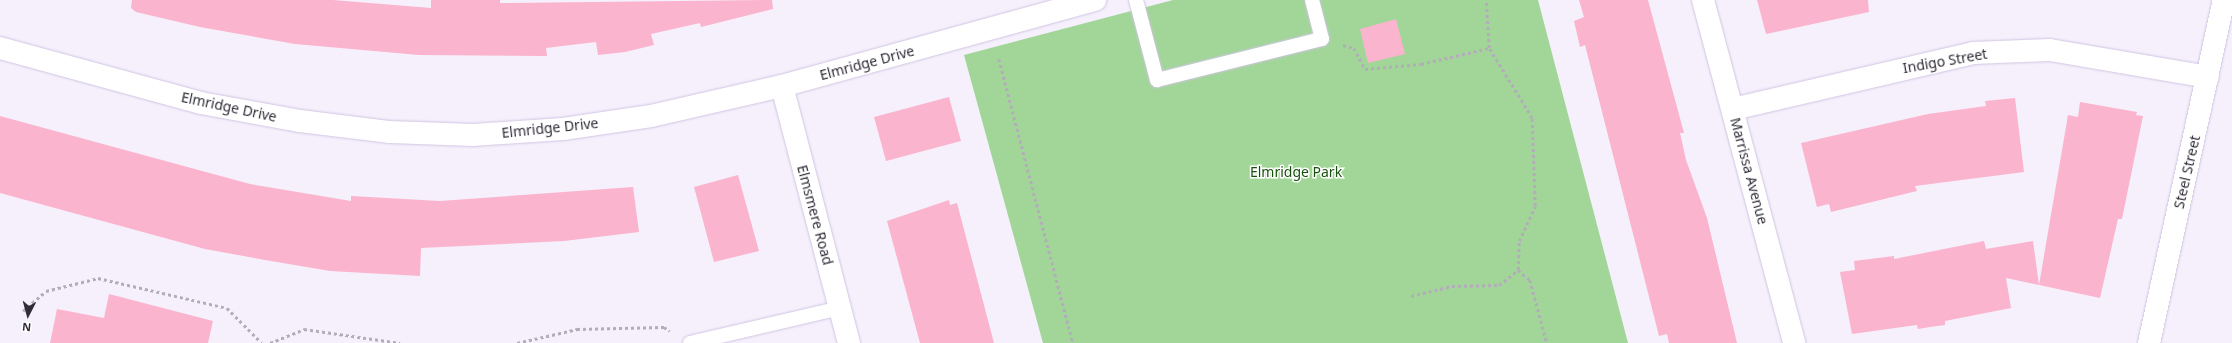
<!DOCTYPE html>
<html>
<head>
<meta charset="utf-8">
<style>
  body { margin:0 }
  #map { position:relative; width:2232px; height:343px; overflow:hidden; background:#f5f0fc; font-family:"Noto Sans",sans-serif }
  div>[style] { position:absolute }
  .green>* { inset:0; background:#a1d698 }
  .building>* { inset:0; background:#fbb4cd }
  .path>* { height:2.5px; margin-top:-1.25px; transform-origin:0; background:repeating-linear-gradient(90deg,#b2adb9 0 3px,transparent 0 6px) }
  .roads { filter:drop-shadow(0 0 1px #d1c4e2) drop-shadow(0 0 1px #d1c4e2) }
  .lane>* { height:14px; margin:-7px; padding:0 7px; transform-origin:7px; border-radius:7px; background:#fff }
  .street>* { height:22px; margin:-11px; padding:0 11px; transform-origin:11px; border-radius:11px; background:#fff }
  .secondary>* { height:22px; margin:-11px; padding:0 11px; transform-origin:11px; border-radius:11px; background:#fff }
  span { translate:-50% -50%; white-space:nowrap; text-align:center; line-height:1.15; -webkit-text-stroke:3px #fff; paint-order:stroke }
  .street-label { font-size:14px; color:#302b37 }
  .park-label { font-size:14px; color:#18500e }
  .north { position:absolute; left:8px; top:295px; width:40px; height:40px; -webkit-text-stroke:3px #fff; paint-order:stroke; rotate:186deg; font-size:11px; font-weight:700; line-height:16px; text-align:center; color:#302b37 }
  .north::after { content:''; display:block; margin:auto; width:14px; height:18px; background:#302b37; clip-path:polygon(50% 0,100% 100%,50% 72%,0 100%) }
</style>
</head>
<body>
<div id="map">
  <div class="green">
    <div style="clip-path:polygon(1173px 0,1538px 0,1628px 343px,1043px 343px,964px 55px)"></div>
  </div>
  <div class="building">
    <div style="clip-path:polygon(132px 0,333px 0,431px 8px,431px 0,500px 0,500px 3px,772px 0,773px 9px,701px 27px,700px 23px,651px 34px,654px 45px,625px 52px,598px 55px,596px 42px,546px 48px,547px 56px,419px 55px,295px 44px,200px 27px,136px 12px,131px 8px)"></div>
    <div style="clip-path:polygon(1579px 0,1648px 0,1684px 133px,1680px 133px,1686px 160px,1707px 218px,1737px 343px,1669px 343px,1667px 334px,1659px 336px,1585px 45px,1580px 47px,1574px 21px,1584px 17px)"></div>
    <div style="clip-path:polygon(1757px 0,1868px 0,1869px 12px,1766px 34px)"></div>
    <div style="clip-path:polygon(1396px 19px,1405px 54px,1368px 63px,1360px 29px)"></div>
    <div style="clip-path:polygon(949px 97px,961px 141px,886px 161px,874px 117px)"></div>
    <div style="clip-path:polygon(2015px 98px,2024px 172px,1915px 186px,1917px 191px,1831px 212px,1829px 204px,1817px 207px,1801px 143px,1928px 114px,1986px 106px,1985px 101px)"></div>
    <div style="clip-path:polygon(2080px 102px,2137px 112px,2136px 115px,2143px 116px,2122px 219px,2118px 219px,2100px 298px,2006px 278px,2011px 308px,1945px 321px,1945px 325px,1930px 327px,1918px 329px,1917px 325px,1852px 334px,1840px 272px,1855px 270px,1854px 261px,1894px 256px,1894px 259px,1984px 241px,1986px 249px,2033px 241px,2039px 285px,2068px 115px,2078px 117px)"></div>
    <div style="clip-path:polygon(0 116px,250px 184px,351px 201px,351px 196px,440px 201px,633px 187px,639px 232px,564px 241px,421px 248px,420px 276px,330px 271px,271px 261px,205px 249px,0 193px)"></div>
    <div style="clip-path:polygon(738px 175px,759px 251px,714px 262px,694px 187px)"></div>
    <div style="clip-path:polygon(949px 200px,950px 205px,957px 203px,994px 343px,920px 343px,887px 221px)"></div>
    <div style="clip-path:polygon(109px 294px,213px 321px,208px 343px,50px 343px,57px 309px,104px 318px)"></div>
  </div>
  <div class="path">
    <div style="left:1343px;top:45px;width:11px;rotate:15deg"></div>
    <div style="left:1354px;top:48px;width:24px;rotate:62deg"></div>
    <div style="left:1365px;top:69px;width:56px;rotate:-5.1deg"></div>
    <div style="left:1421px;top:64px;width:70px;rotate:-13.2deg"></div>
    <div style="left:1489px;top:48px;width:48px;rotate:-93.6deg"></div>
    <div style="left:999px;top:59px;width:293px;rotate:75.4deg"></div>
    <div style="left:1518px;top:270px;width:16px;rotate:40deg"></div>
    <div style="left:1530px;top:280px;width:65px;rotate:74.9deg"></div>
    <div style="left:1411px;top:296px;width:42px;rotate:-13.7deg"></div>
    <div style="left:1452px;top:286px;width:47px;rotate:-1.2deg"></div>
    <div style="left:1499px;top:285px;width:24px;rotate:-38deg"></div>
    <div style="left:1518px;top:270px;width:29px;rotate:-88deg"></div>
    <div style="left:1519px;top:241px;width:38px;rotate:-65deg"></div>
    <div style="left:1535px;top:206px;width:88px;rotate:-92deg"></div>
    <div style="left:1532px;top:118px;width:82px;rotate:-121.6deg"></div>
    <div style="left:23px;top:311px;width:30px;rotate:-41deg"></div>
    <div style="left:46px;top:291px;width:54px;rotate:-14deg"></div>
    <div style="left:98px;top:278px;width:132px;rotate:13.1deg"></div>
    <div style="left:227px;top:308px;width:49px;rotate:45deg"></div>
    <div style="left:270px;top:343px;width:37px;rotate:-22deg"></div>
    <div style="left:304px;top:329px;width:97px;rotate:8.3deg"></div>
    <div style="left:517px;top:343px;width:62px;rotate:-13.1deg"></div>
    <div style="left:577px;top:329px;width:87px;rotate:-1.3deg"></div>
    <div style="left:664px;top:327px;width:7px;rotate:34deg"></div>
  </div>
  <div class="roads">
    <div class="lane">
      <div style="left:1136px;top:0;width:83px;rotate:75.3deg"></div>
      <div style="left:1157px;top:80px;width:170px;rotate:-14deg"></div>
      <div style="left:1322px;top:39px;width:40px;rotate:-104.4deg"></div>
      <div style="left:690px;top:343px;width:154px;rotate:-13.1deg"></div>
    </div>
    <div class="street">
      <div style="left:1703px;top:0;width:355px;rotate:75.1deg"></div>
      <div style="left:1733px;top:109px;width:246px;rotate:-13.1deg"></div>
      <div style="left:1973px;top:53px;width:77px;rotate:-2.2deg"></div>
      <div style="left:2050px;top:50px;width:160px;rotate:9.7deg"></div>
      <div style="left:2149px;top:343px;width:351px;rotate:-77.7deg"></div>
    </div>
    <div class="secondary">
      <div style="left:0;top:48px;width:208px;rotate:15.3deg"></div>
      <div style="left:201px;top:103px;width:101px;rotate:10.3deg"></div>
      <div style="left:300px;top:121px;width:91px;rotate:7deg"></div>
      <div style="left:390px;top:132px;width:83px;rotate:2.1deg"></div>
      <div style="left:473px;top:135px;width:90px;rotate:-3.8deg"></div>
      <div style="left:563px;top:129px;width:89px;rotate:-8.4deg"></div>
      <div style="left:651px;top:116px;width:134px;rotate:-12.9deg"></div>
      <div style="left:782px;top:86px;width:325px;rotate:-15.4deg"></div>
      <div style="left:782px;top:86px;width:266px;rotate:75.4deg"></div>
    </div>
  </div>
  <div class="street-label">
    <span style="left:1945px;top:61px;rotate:-10deg">Indigo Street</span>
    <span style="left:867px;top:63px;rotate:-15deg">Elmridge Drive</span>
    <span style="left:229px;top:107px;rotate:12deg">Elmridge Drive</span>
    <span style="left:550px;top:128px;rotate:-6deg">Elmridge Drive</span>
    <span style="left:1749px;top:171px;rotate:75deg">Marrissa Avenue</span>
    <span style="left:2187px;top:172px;rotate:-77deg">Steel Street</span>
    <span style="left:815px;top:215px;rotate:75deg">Elmsmere Road</span>
  </div>
  <div class="park-label">
    <span style="left:1296px;top:172px">Elmridge Park</span>
  </div>
  <div class="north">N</div>
</div>
</body>
</html>
